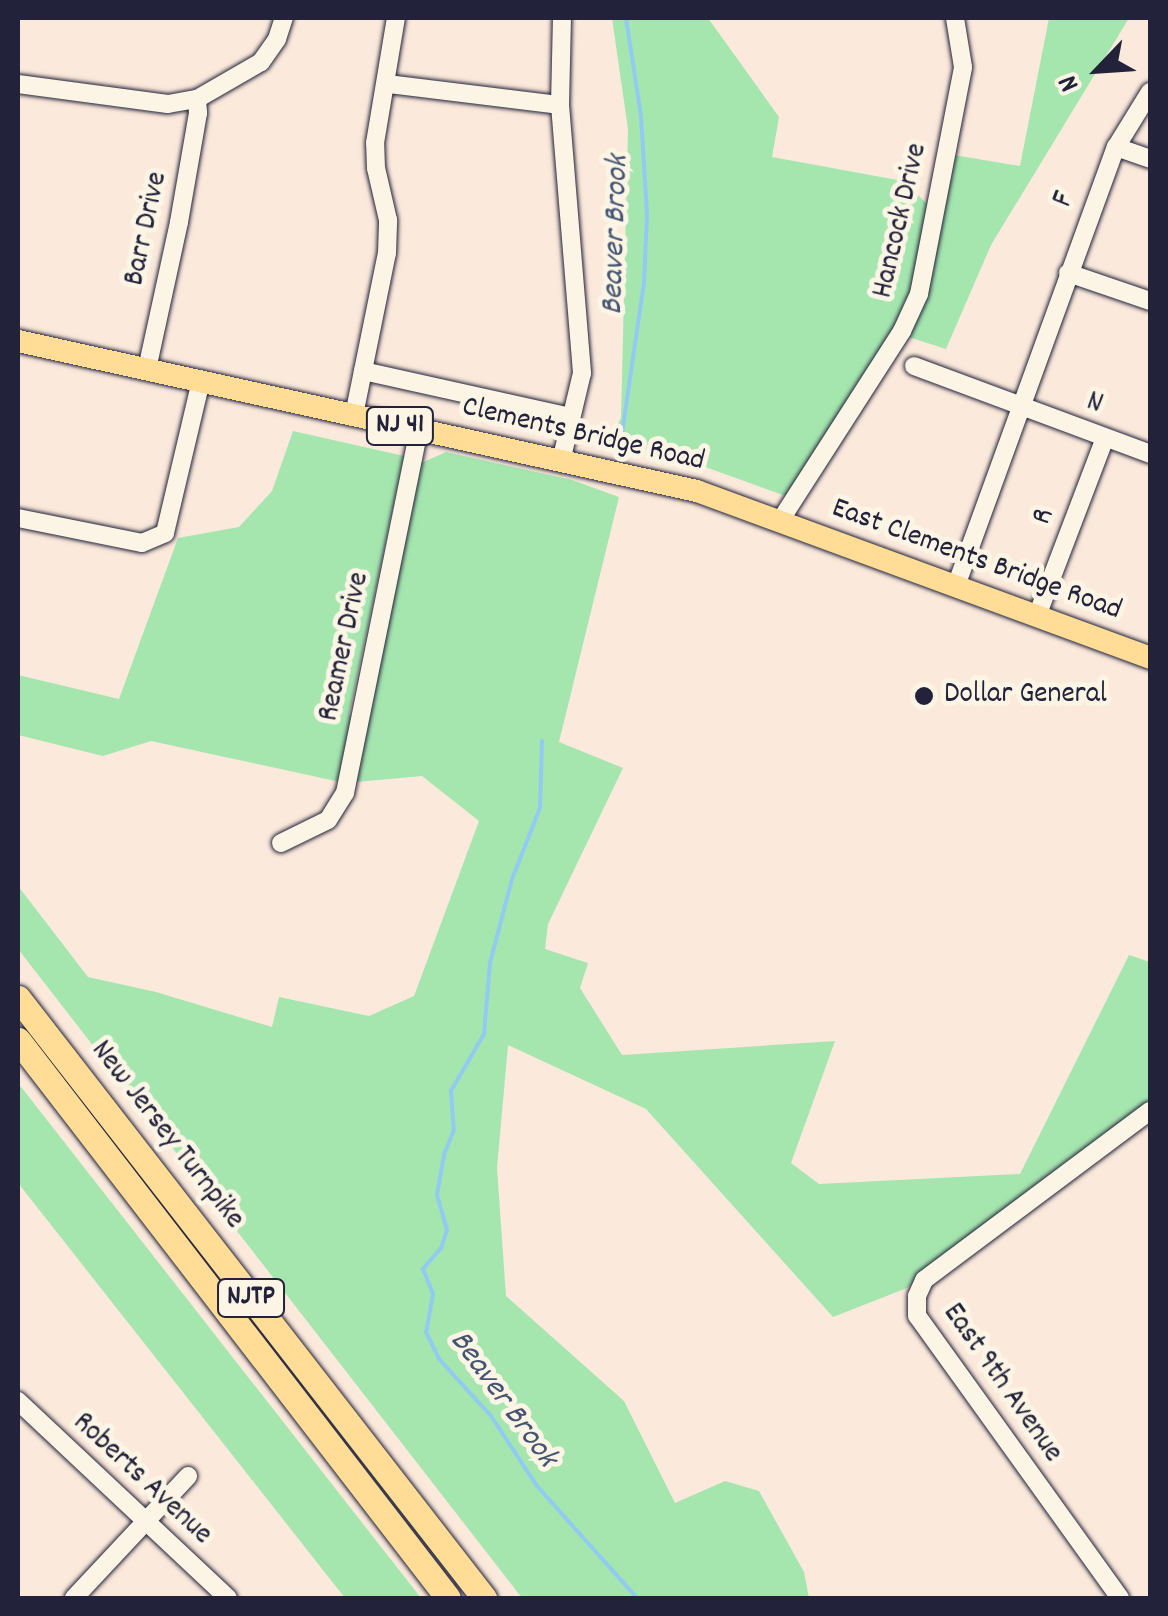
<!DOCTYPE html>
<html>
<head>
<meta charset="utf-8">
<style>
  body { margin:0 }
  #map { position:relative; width:1168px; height:1616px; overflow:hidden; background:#fbe9db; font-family:Dekko,sans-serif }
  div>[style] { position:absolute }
  .green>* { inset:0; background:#a5e6af }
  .stream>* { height:4px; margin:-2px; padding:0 2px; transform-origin:2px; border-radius:2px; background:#93caf2 }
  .roads { filter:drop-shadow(0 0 2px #22223b) drop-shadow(0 0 2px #22223b) }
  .minor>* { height:18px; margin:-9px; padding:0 9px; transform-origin:9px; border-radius:9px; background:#fcf5e5 }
  .major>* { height:22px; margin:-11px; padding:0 11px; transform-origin:11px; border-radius:11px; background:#ffdd96 }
  .highway>* { height:25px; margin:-12.5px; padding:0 12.5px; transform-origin:12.5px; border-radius:12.5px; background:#ffdd96 }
  .dots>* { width:28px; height:28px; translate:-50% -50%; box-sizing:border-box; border:5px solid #fcf5e5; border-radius:50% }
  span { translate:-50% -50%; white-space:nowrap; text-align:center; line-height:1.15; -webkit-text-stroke:10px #fcf5e5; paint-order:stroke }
  .shield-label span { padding:2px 8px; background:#fcf5e5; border:2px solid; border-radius:8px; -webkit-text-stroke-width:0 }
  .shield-label { font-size:28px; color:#22223b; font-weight:700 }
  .street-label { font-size:30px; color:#22223b }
  .poi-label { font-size:30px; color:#22223b }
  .left { translate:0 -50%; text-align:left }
  .water-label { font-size:32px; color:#445472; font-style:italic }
  .frame { position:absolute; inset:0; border:20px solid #22223b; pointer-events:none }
  .north { position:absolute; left:1048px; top:20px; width:100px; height:100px; -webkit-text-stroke:8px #fcf5e5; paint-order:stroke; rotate:245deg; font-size:28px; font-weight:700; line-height:40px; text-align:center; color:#22223b }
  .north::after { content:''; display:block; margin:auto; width:35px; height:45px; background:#22223b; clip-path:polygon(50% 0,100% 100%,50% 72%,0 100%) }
</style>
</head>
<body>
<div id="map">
  <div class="green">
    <div style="clip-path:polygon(612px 18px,708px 18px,779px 117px,772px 157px,903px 181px,940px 216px,954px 155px,1020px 166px,1049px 18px,1129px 18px,991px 245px,946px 349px,896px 333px,794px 499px,675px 456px,609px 441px,621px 418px,628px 129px)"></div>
    <div style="clip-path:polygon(293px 431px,404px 456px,349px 715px,366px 717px,419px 464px,446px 452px,572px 480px,619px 497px,559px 742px,623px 768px,548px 924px,545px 949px,588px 963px,580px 988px,622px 1055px,835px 1041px,791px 1163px,819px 1184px,1020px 1174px,1129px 955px,1150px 962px,1150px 1114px,907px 1288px,833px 1317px,646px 1109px,508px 1045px,497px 1168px,506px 1296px,624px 1401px,675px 1503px,725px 1481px,759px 1491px,804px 1572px,809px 1598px,522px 1598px,18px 949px,18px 886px,88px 977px,156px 992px,272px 1027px,279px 997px,369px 1016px,414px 996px,479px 821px,422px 776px,345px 783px,151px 741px,103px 756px,18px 735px,18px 675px,119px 699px,178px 538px,239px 527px,272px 491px)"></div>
    <div style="clip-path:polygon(18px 1083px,421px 1598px,345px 1598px,18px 1183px)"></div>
  </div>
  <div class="stream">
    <div style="left:619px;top:454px;width:173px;rotate:-81.7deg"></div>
    <div style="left:644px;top:283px;width:69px;rotate:-87.5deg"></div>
    <div style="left:647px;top:214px;width:98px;rotate:-93.5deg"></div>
    <div style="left:641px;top:116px;width:99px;rotate:-98.7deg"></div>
    <div style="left:542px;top:741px;width:67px;rotate:91.7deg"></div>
    <div style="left:540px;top:808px;width:76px;rotate:111.5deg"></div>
    <div style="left:512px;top:879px;width:87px;rotate:104.7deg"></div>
    <div style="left:490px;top:963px;width:71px;rotate:94.8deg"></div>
    <div style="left:484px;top:1034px;width:66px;rotate:120.1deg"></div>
    <div style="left:451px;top:1091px;width:39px;rotate:86deg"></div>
    <div style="left:454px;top:1130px;width:27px;rotate:112deg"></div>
    <div style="left:444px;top:1155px;width:41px;rotate:99.9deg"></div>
    <div style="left:437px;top:1195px;width:36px;rotate:74deg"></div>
    <div style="left:447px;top:1230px;width:19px;rotate:108deg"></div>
    <div style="left:441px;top:1248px;width:28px;rotate:131deg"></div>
    <div style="left:423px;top:1269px;width:27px;rotate:68deg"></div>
    <div style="left:433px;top:1294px;width:39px;rotate:100deg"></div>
    <div style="left:426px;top:1332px;width:30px;rotate:64deg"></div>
    <div style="left:439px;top:1359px;width:77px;rotate:47.6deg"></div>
    <div style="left:491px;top:1416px;width:84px;rotate:56.7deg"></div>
    <div style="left:537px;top:1486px;width:150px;rotate:48.2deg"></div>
  </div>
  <div class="roads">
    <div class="minor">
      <div style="left:18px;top:84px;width:151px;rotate:7.6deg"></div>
      <div style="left:168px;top:104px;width:29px;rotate:-10deg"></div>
      <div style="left:197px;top:99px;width:74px;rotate:-30deg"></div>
      <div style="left:261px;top:62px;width:28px;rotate:-55deg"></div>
      <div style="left:277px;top:39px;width:22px;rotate:-72deg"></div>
      <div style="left:388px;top:84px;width:173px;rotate:7deg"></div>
      <div style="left:560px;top:105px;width:269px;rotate:85.3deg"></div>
      <div style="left:582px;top:373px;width:90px;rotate:103.4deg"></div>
      <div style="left:560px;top:105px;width:87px;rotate:-88.7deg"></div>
      <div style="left:1116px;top:147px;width:36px;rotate:19deg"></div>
      <div style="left:1068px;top:273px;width:87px;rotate:18.9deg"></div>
      <div style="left:914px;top:366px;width:252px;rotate:20.4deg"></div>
      <div style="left:147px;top:369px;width:150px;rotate:-77.7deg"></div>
      <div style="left:179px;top:222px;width:111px;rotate:-80.1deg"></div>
      <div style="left:198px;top:113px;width:14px;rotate:-94deg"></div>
      <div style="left:363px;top:371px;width:213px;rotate:12.5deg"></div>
      <div style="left:354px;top:415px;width:165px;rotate:-78.5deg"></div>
      <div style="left:387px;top:253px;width:33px;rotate:-88deg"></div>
      <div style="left:388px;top:220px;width:53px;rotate:-103deg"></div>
      <div style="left:376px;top:168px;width:25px;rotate:-92deg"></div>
      <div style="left:375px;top:143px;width:127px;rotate:-80.5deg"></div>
      <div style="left:18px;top:518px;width:126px;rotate:11.4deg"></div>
      <div style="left:142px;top:543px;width:25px;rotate:-23deg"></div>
      <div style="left:165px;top:533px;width:156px;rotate:-76.7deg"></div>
      <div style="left:780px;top:521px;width:226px;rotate:-57.3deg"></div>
      <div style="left:902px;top:331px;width:41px;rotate:-65.3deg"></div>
      <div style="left:919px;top:294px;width:231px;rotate:-79deg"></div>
      <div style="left:963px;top:67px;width:50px;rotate:-99.3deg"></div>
      <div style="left:956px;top:586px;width:467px;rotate:-70deg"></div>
      <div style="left:1116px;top:147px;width:65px;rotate:-58.3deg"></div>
      <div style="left:1037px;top:616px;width:191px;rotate:-69.1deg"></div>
      <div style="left:281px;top:843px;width:52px;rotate:-26.1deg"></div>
      <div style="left:328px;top:820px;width:32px;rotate:-58deg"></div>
      <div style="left:345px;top:793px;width:370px;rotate:-78.5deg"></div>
      <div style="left:18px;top:1401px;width:288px;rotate:43.2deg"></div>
      <div style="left:74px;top:1598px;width:167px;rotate:-46.9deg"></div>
      <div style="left:1120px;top:1598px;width:347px;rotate:-125.7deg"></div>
      <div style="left:917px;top:1316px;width:20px;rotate:-90deg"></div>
      <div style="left:917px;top:1296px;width:17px;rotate:-66deg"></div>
      <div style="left:924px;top:1280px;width:282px;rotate:-36.8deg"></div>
    </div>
    <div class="major">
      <div style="left:18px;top:341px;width:695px;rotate:12.46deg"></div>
      <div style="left:697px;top:491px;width:483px;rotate:20.2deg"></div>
    </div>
    <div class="highway">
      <div style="left:18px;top:998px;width:760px;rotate:52.16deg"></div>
      <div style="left:18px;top:1040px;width:704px;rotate:52.38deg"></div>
    </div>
  </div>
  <div class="dots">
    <div style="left:924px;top:696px;background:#22223b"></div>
  </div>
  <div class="shield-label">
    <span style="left:400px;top:426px">NJ 41</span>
    <span style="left:251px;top:1298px">NJTP</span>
  </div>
  <div class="street-label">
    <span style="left:1066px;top:200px;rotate:-69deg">F</span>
    <span style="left:902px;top:221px;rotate:-77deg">Hancock Drive</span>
    <span style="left:148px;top:229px;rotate:-78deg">Barr Drive</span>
    <span style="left:1094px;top:405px;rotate:19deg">N</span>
    <span style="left:583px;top:436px;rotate:13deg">Clements Bridge Road</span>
    <span style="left:1045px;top:517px;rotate:-69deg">R</span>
    <span style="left:976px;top:561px;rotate:20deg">East Clements Bridge Road</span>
    <span style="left:346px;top:647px;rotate:-78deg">Reamer Drive</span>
    <span style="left:166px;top:1136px;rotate:52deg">New Jersey Turnpike</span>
    <span style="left:1001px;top:1384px;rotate:55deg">East 9th Avenue</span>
    <span style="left:141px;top:1480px;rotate:43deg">Roberts Avenue</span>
  </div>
  <div class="poi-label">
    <span class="left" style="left:944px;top:696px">Dollar General</span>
  </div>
  <div class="water-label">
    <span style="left:617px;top:235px;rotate:-88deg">Beaver Brook</span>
    <span style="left:502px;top:1400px;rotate:54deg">Beaver Brook</span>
  </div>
  <div class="frame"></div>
  <div class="north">N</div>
</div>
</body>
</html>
